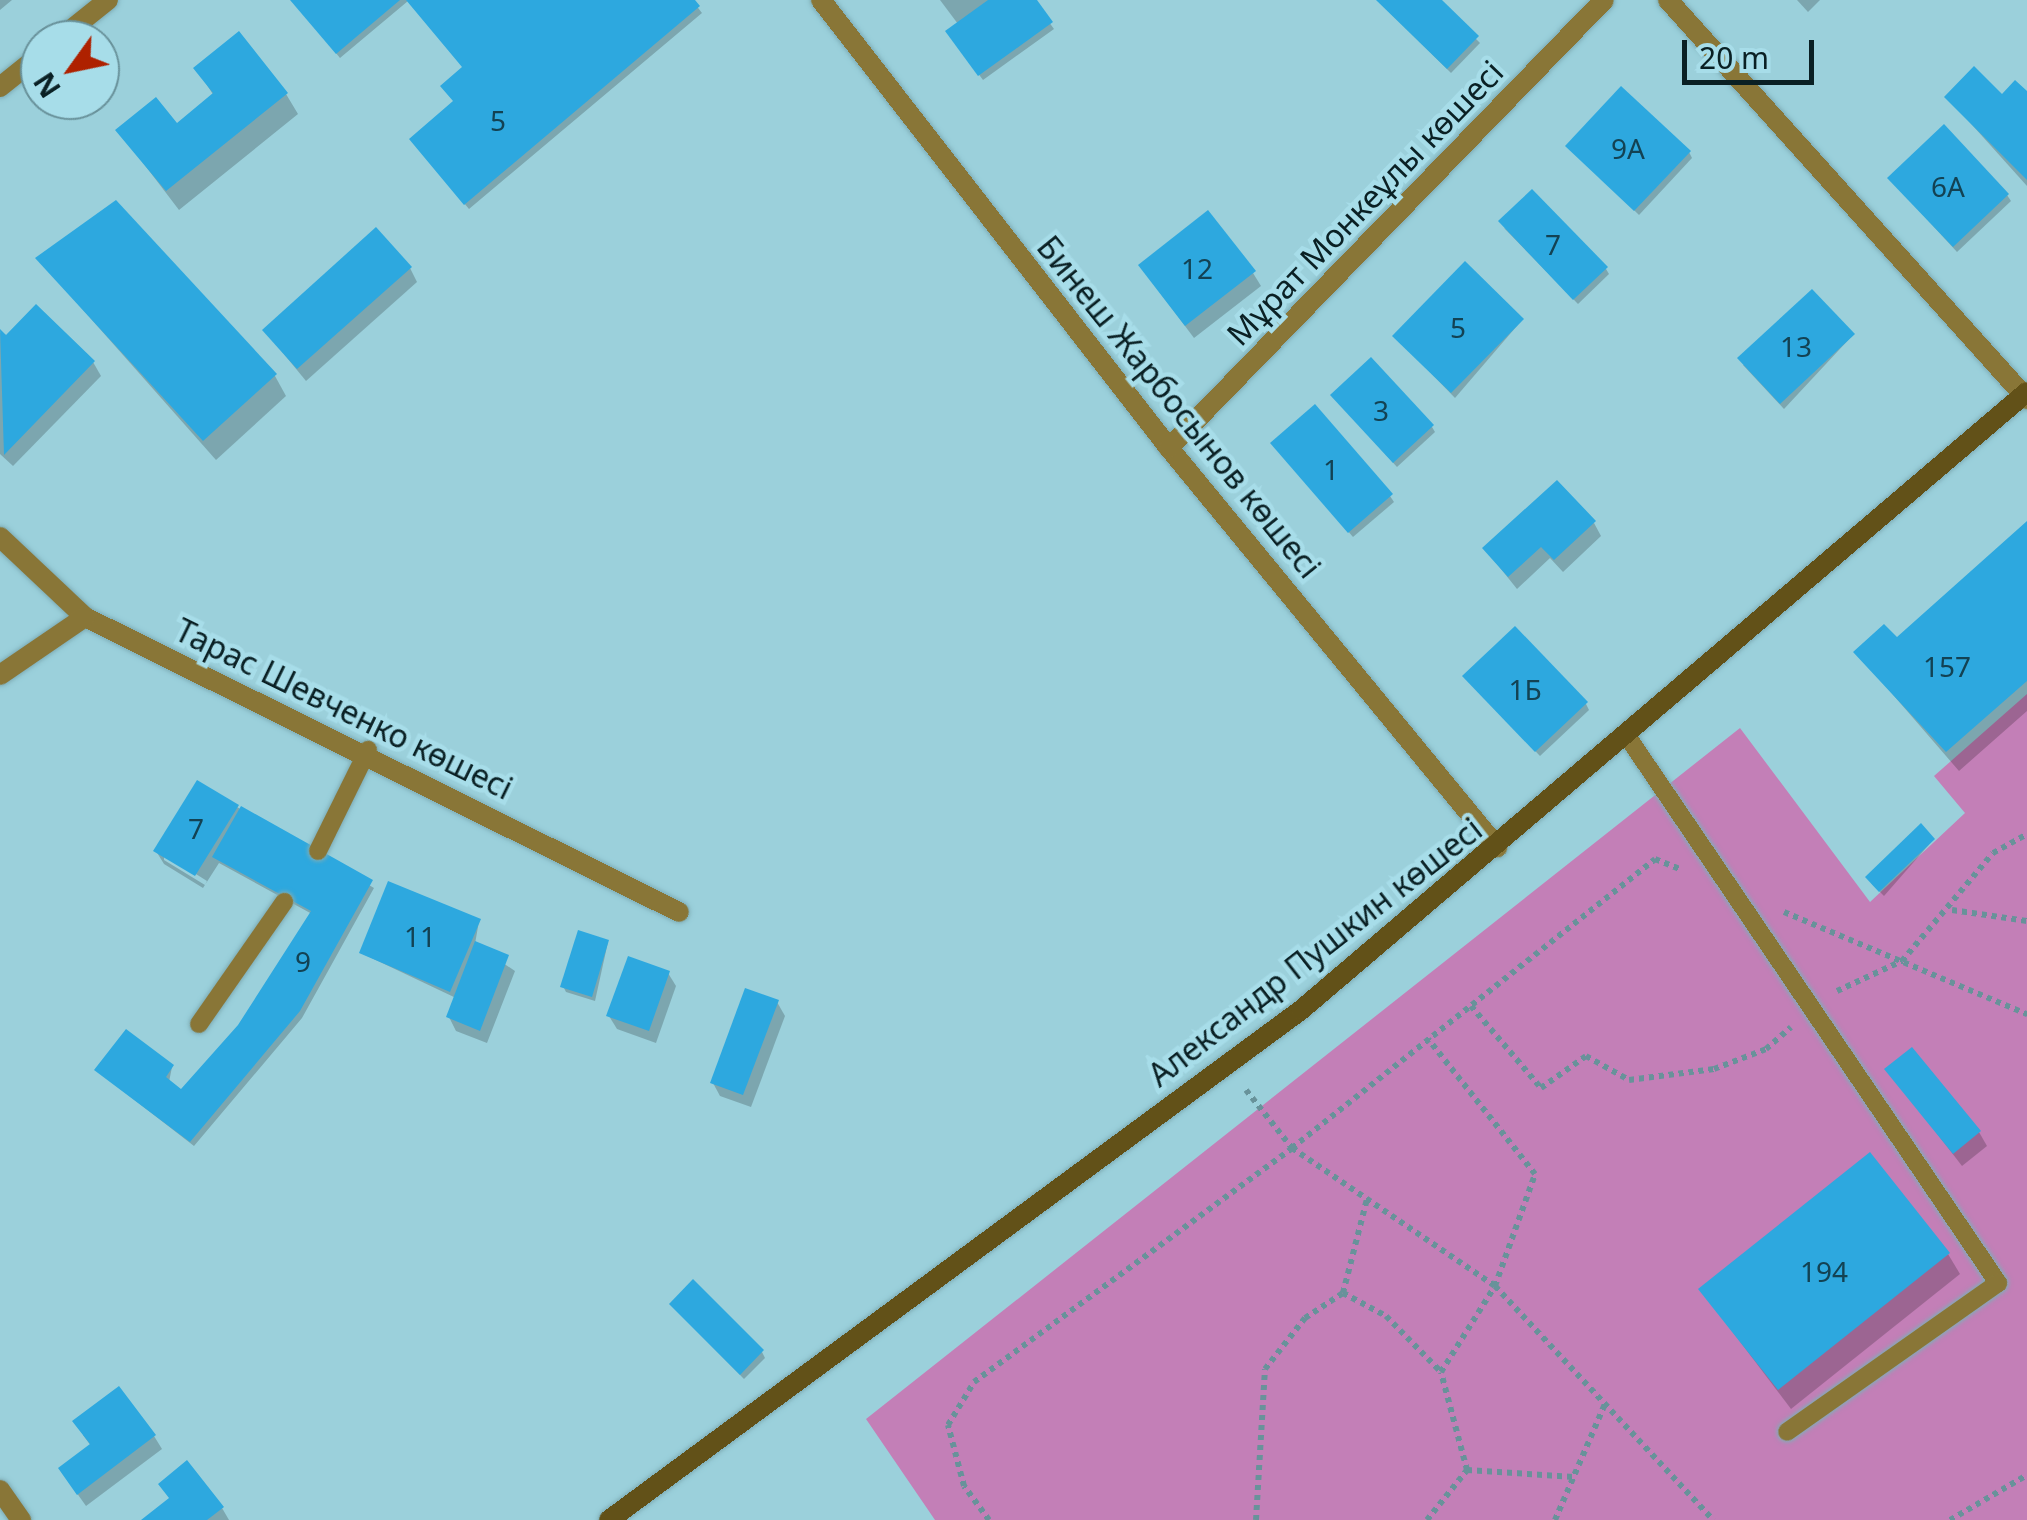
<!DOCTYPE html>
<html>
<head>
<meta charset="utf-8">
<style>
  body { margin:0 }
  #map { position:relative; width:2027px; height:1520px; overflow:hidden; background:#9bd0db; font-family:"Noto Sans",sans-serif }
  div>[style] { position:absolute }
  .green>* { inset:0; background:#c37fb7 }
  .shadow>* { inset:0; background:#0003 }
  .building>* { inset:0; background:#2da8df }
  .path>* { height:6px; margin-top:-3px; transform-origin:0; background:repeating-linear-gradient(90deg,#68929a 0 5px,transparent 0 10px) }
  .roads { filter:drop-shadow(0 0 2px #7eadb6) drop-shadow(0 0 2px #7eadb6) }
  .lane>* { height:18px; margin:-9px; padding:0 9px; transform-origin:9px; border-radius:9px; background:#897637 }
  .street>* { height:20px; margin:-10px; padding:0 10px; transform-origin:10px; border-radius:10px; background:#897637 }
  .secondary>* { height:20px; margin:-10px; padding:0 10px; transform-origin:10px; border-radius:10px; background:#625118 }
  span { translate:-50% -50%; white-space:nowrap; text-align:center; line-height:1.15; -webkit-text-stroke:9px #a7dde9; paint-order:stroke }
  .number-label { font-size:28px; color:#134253 }
  .number-label span { -webkit-text-stroke-width:0 }
  .street-label { font-size:32px; color:#0a2024 }
  .north { position:absolute; left:20px; top:20px; width:100px; height:100px; box-sizing:border-box; background:#a7dde9; border:2px solid #68919a; border-radius:50%; rotate:237deg; font-size:28px; font-weight:700; line-height:40px; text-align:center; color:#0a2024 }
  .north::after { content:''; display:block; margin:auto; width:35px; height:45px; background:#ae2100; clip-path:polygon(50% 0,100% 100%,50% 72%,0 100%) }
  .scale { position:absolute; left:1682px; top:40px; width:132px; height:45px; box-sizing:border-box; border:5px solid #0a2024; border-top:0; padding-left:12px; font-size:30px; line-height:35px; white-space:nowrap; color:#0a2024; -webkit-text-stroke:8px #a7dde9; paint-order:stroke }
</style>
</head>
<body>
<div id="map">
  <div class="green">
    <div style="clip-path:polygon(2027px 694px,2027px 1520px,935px 1520px,866px 1419px,1740px 728px,1870px 902px,1965px 813px,1934px 776px)"></div>
  </div>
  <div class="shadow">
    <div style="clip-path:polygon(0 0,12px 0,0 10px)"></div>
    <div style="clip-path:polygon(292px 0,692px 0,702px 13px,469px 209px,415px 145px,456px 102px,464px 68px,408px 1px,340px 58px)"></div>
    <div style="clip-path:polygon(940px 0,1033px 0,1054px 29px,983px 80px,951px 37px,958px 24px)"></div>
    <div style="clip-path:polygon(1377px 0,1438px 0,1480px 43px,1451px 73px)"></div>
    <div style="clip-path:polygon(1797px 0,1820px 0,1808px 12px)"></div>
    <div style="clip-path:polygon(196px 68px,286px 94px,298px 114px,179px 210px,118px 130px,177px 126px,214px 96px)"></div>
    <div style="clip-path:polygon(2027px 95px,2027px 186px,1947px 97px)"></div>
    <div style="clip-path:polygon(1568px 146px,1689px 152px,1692px 158px,1639px 215px)"></div>
    <div style="clip-path:polygon(1890px 179px,2007px 195px,2011px 201px,1957px 252px)"></div>
    <div style="clip-path:polygon(1504px 228px,1606px 269px,1609px 274px,1578px 304px)"></div>
    <div style="clip-path:polygon(38px 259px,275px 376px,286px 396px,216px 460px)"></div>
    <div style="clip-path:polygon(410px 268px,417px 282px,306px 381px,265px 331px)"></div>
    <div style="clip-path:polygon(1253px 273px,1261px 286px,1194px 338px,1149px 278px)"></div>
    <div style="clip-path:polygon(1522px 320px,1455px 398px,1395px 336px)"></div>
    <div style="clip-path:polygon(0 333px,93px 362px,101px 376px,13px 466px,0 454px)"></div>
    <div style="clip-path:polygon(1852px 336px,1784px 409px,1743px 365px)"></div>
    <div style="clip-path:polygon(1337px 401px,1432px 427px,1435px 432px,1397px 467px)"></div>
    <div style="clip-path:polygon(1277px 449px,1390px 496px,1394px 502px,1353px 537px)"></div>
    <div style="clip-path:polygon(1594px 523px,1601px 536px,1563px 572px,1550px 558px,1517px 589px,1485px 549px)"></div>
    <div style="clip-path:polygon(2027px 524px,2027px 711px,1959px 771px,1856px 652px,1897px 641px)"></div>
    <div style="clip-path:polygon(1469px 682px,1586px 704px,1589px 710px,1540px 756px)"></div>
    <div style="clip-path:polygon(evenodd,237px 807px,374px 888px,302px 1018px,194px 1146px,97px 1071px,172px 1067px,169px 1082px,182px 1092px,240px 1027px,312px 914px,219px 863px,203px 888px,164px 864px,156px 851px,237px 807px,164px 854px,207px 881px,205px 885px,164px 860px,164px 854px)"></div>
    <div style="clip-path:polygon(1933px 840px,1884px 896px,1871px 883px)"></div>
    <div style="clip-path:polygon(479px 921px,475px 944px,515px 971px,487px 1043px,456px 1031px,449px 1017px,456px 998px,361px 953px)"></div>
    <div style="clip-path:polygon(608px 942px,595px 1001px,566px 992px,563px 986px)"></div>
    <div style="clip-path:polygon(668px 973px,676px 986px,656px 1043px,617px 1029px,609px 1016px)"></div>
    <div style="clip-path:polygon(777px 1002px,785px 1016px,751px 1107px,720px 1096px,713px 1083px)"></div>
    <div style="clip-path:polygon(1888px 1070px,1979px 1132px,1987px 1146px,1962px 1166px)"></div>
    <div style="clip-path:polygon(1948px 1254px,1960px 1274px,1791px 1409px,1701px 1290px)"></div>
    <div style="clip-path:polygon(676px 1310px,762px 1352px,765px 1358px,744px 1379px)"></div>
    <div style="clip-path:polygon(83px 1435px,154px 1436px,162px 1449px,86px 1506px,69px 1482px,91px 1446px)"></div>
    <div style="clip-path:polygon(222px 1508px,229px 1520px,145px 1520px)"></div>
  </div>
  <div class="building">
    <div style="clip-path:polygon(290px 0,400px 0,336px 54px)"></div>
    <div style="clip-path:polygon(406px 0,695px 0,700px 6px,464px 205px,409px 139px,453px 101px,440px 86px,462px 67px)"></div>
    <div style="clip-path:polygon(988px 0,1037px 0,1053px 22px,978px 76px,945px 31px)"></div>
    <div style="clip-path:polygon(1376px 0,1442px 0,1479px 36px,1447px 69px)"></div>
    <div style="clip-path:polygon(239px 31px,288px 93px,166px 191px,115px 130px,156px 97px,177px 123px,213px 93px,193px 68px)"></div>
    <div style="clip-path:polygon(1974px 66px,2002px 94px,2015px 80px,2027px 91px,2027px 180px,1944px 97px)"></div>
    <div style="clip-path:polygon(1621px 86px,1691px 151px,1634px 211px,1565px 146px)"></div>
    <div style="clip-path:polygon(1944px 124px,2009px 194px,1953px 247px,1887px 178px)"></div>
    <div style="clip-path:polygon(1532px 189px,1608px 267px,1573px 300px,1498px 221px)"></div>
    <div style="clip-path:polygon(116px 200px,277px 374px,203px 441px,35px 258px)"></div>
    <div style="clip-path:polygon(1208px 210px,1256px 271px,1185px 326px,1138px 265px)"></div>
    <div style="clip-path:polygon(376px 227px,412px 267px,297px 369px,262px 330px)"></div>
    <div style="clip-path:polygon(1465px 261px,1524px 319px,1451px 393px,1392px 336px)"></div>
    <div style="clip-path:polygon(1812px 289px,1855px 334px,1780px 404px,1737px 358px)"></div>
    <div style="clip-path:polygon(36px 304px,95px 361px,4px 455px,0 329px,6px 335px)"></div>
    <div style="clip-path:polygon(1371px 357px,1434px 425px,1393px 463px,1330px 395px)"></div>
    <div style="clip-path:polygon(1315px 404px,1393px 494px,1348px 533px,1270px 443px)"></div>
    <div style="clip-path:polygon(1557px 480px,1596px 521px,1554px 560px,1541px 547px,1508px 577px,1482px 548px)"></div>
    <div style="clip-path:polygon(2027px 521px,2027px 681px,1946px 752px,1853px 652px,1884px 624px,1897px 637px)"></div>
    <div style="clip-path:polygon(1515px 626px,1588px 702px,1535px 752px,1462px 676px)"></div>
    <div style="clip-path:polygon(197px 780px,239px 805px,195px 876px,153px 851px)"></div>
    <div style="clip-path:polygon(241px 806px,373px 880px,300px 1011px,190px 1142px,94px 1070px,126px 1029px,174px 1065px,166px 1077px,181px 1089px,238px 1025px,311px 911px,212px 857px)"></div>
    <div style="clip-path:polygon(1921px 823px,1935px 839px,1879px 892px,1865px 877px)"></div>
    <div style="clip-path:polygon(388px 881px,481px 919px,450px 992px,359px 953px)"></div>
    <div style="clip-path:polygon(578px 930px,609px 940px,592px 997px,560px 987px)"></div>
    <div style="clip-path:polygon(475px 941px,509px 955px,480px 1031px,446px 1017px)"></div>
    <div style="clip-path:polygon(628px 956px,670px 971px,649px 1031px,606px 1016px)"></div>
    <div style="clip-path:polygon(745px 988px,779px 1000px,743px 1095px,710px 1083px)"></div>
    <div style="clip-path:polygon(1912px 1047px,1981px 1131px,1953px 1154px,1884px 1069px)"></div>
    <div style="clip-path:polygon(1870px 1152px,1950px 1253px,1778px 1390px,1698px 1289px)"></div>
    <div style="clip-path:polygon(693px 1279px,764px 1350px,740px 1375px,669px 1304px)"></div>
    <div style="clip-path:polygon(119px 1386px,156px 1435px,77px 1495px,58px 1468px,90px 1444px,72px 1421px)"></div>
    <div style="clip-path:polygon(187px 1460px,224px 1507px,207px 1520px,141px 1520px,169px 1498px,158px 1484px)"></div>
  </div>
  <div class="path">
    <div style="left:1952px;top:910px;width:76px;rotate:8.3deg"></div>
    <div style="left:1784px;top:912px;width:264px;rotate:22.8deg"></div>
    <div style="left:1837px;top:991px;width:72px;rotate:-24.8deg"></div>
    <div style="left:1902px;top:961px;width:141px;rotate:-49.9deg"></div>
    <div style="left:1993px;top:853px;width:39px;rotate:-29deg"></div>
    <div style="left:1471px;top:1006px;width:108px;rotate:49.5deg"></div>
    <div style="left:1541px;top:1088px;width:55px;rotate:-35.4deg"></div>
    <div style="left:1586px;top:1056px;width:49px;rotate:29.2deg"></div>
    <div style="left:1629px;top:1080px;width:86px;rotate:-7.4deg"></div>
    <div style="left:1714px;top:1069px;width:56px;rotate:-21deg"></div>
    <div style="left:1766px;top:1049px;width:33px;rotate:-41deg"></div>
    <div style="left:1246px;top:1090px;width:74px;rotate:51.6deg"></div>
    <div style="left:1292px;top:1148px;width:245px;rotate:34.2deg"></div>
    <div style="left:1495px;top:1286px;width:320px;rotate:47deg"></div>
    <div style="left:1343px;top:1293px;width:49px;rotate:28.1deg"></div>
    <div style="left:1386px;top:1316px;width:78px;rotate:45.5deg"></div>
    <div style="left:1467px;top:1470px;width:107px;rotate:3.7deg"></div>
    <div style="left:989px;top:1520px;width:42px;rotate:-126.3deg"></div>
    <div style="left:964px;top:1486px;width:63px;rotate:-104.7deg"></div>
    <div style="left:948px;top:1425px;width:50px;rotate:-58.8deg"></div>
    <div style="left:974px;top:1382px;width:395px;rotate:-36.3deg"></div>
    <div style="left:1292px;top:1148px;width:464px;rotate:-38.5deg"></div>
    <div style="left:1655px;top:859px;width:27px;rotate:22deg"></div>
    <div style="left:1256px;top:1520px;width:151px;rotate:-86.6deg"></div>
    <div style="left:1265px;top:1369px;width:65px;rotate:-51.9deg"></div>
    <div style="left:1305px;top:1318px;width:45px;rotate:-33.3deg"></div>
    <div style="left:1343px;top:1293px;width:97px;rotate:-75.7deg"></div>
    <div style="left:1427px;top:1520px;width:64px;rotate:-51.3deg"></div>
    <div style="left:1467px;top:1470px;width:101px;rotate:-104.9deg"></div>
    <div style="left:1441px;top:1372px;width:102px;rotate:-57.9deg"></div>
    <div style="left:1495px;top:1286px;width:119px;rotate:-70.3deg"></div>
    <div style="left:1535px;top:1174px;width:172px;rotate:-128.4deg"></div>
    <div style="left:1555px;top:1520px;width:126px;rotate:-66.7deg"></div>
    <div style="left:1950px;top:1520px;width:89px;rotate:-30.3deg"></div>
  </div>
  <div class="roads">
    <div class="lane">
      <div style="left:1627px;top:736px;width:661px;rotate:55.85deg"></div>
      <div style="left:1998px;top:1283px;width:258px;rotate:144.8deg"></div>
      <div style="left:318px;top:851px;width:113px;rotate:-63.7deg"></div>
      <div style="left:199px;top:1024px;width:149px;rotate:-55.1deg"></div>
    </div>
    <div class="street">
      <div style="left:821px;top:0;width:567px;rotate:52.16deg"></div>
      <div style="left:1169px;top:448px;width:517px;rotate:50.58deg"></div>
      <div style="left:1668px;top:0;width:537px;rotate:48.02deg"></div>
      <div style="left:58px;top:40px;width:64px;rotate:-38.7deg"></div>
      <div style="left:0;top:87px;width:51px;rotate:-38.7deg"></div>
      <div style="left:1169px;top:448px;width:624px;rotate:-45.84deg"></div>
      <div style="left:0;top:537px;width:117px;rotate:43.3deg"></div>
      <div style="left:85px;top:617px;width:663px;rotate:26.41deg"></div>
      <div style="left:0;top:675px;width:103px;rotate:-34.3deg"></div>
      <div style="left:0;top:1490px;width:37px;rotate:55deg"></div>
    </div>
    <div class="secondary">
      <div style="left:609px;top:1520px;width:860px;rotate:-36.39deg"></div>
      <div style="left:1301px;top:1010px;width:953px;rotate:-40.41deg"></div>
    </div>
  </div>
  <div class="number-label">
    <span style="left:498px;top:120px">5</span>
    <span style="left:1628px;top:148px">9А</span>
    <span style="left:1948px;top:186px">6А</span>
    <span style="left:1553px;top:244px">7</span>
    <span style="left:1197px;top:268px">12</span>
    <span style="left:1458px;top:327px">5</span>
    <span style="left:1796px;top:346px">13</span>
    <span style="left:1381px;top:410px">3</span>
    <span style="left:1331px;top:469px">1</span>
    <span style="left:1947px;top:666px">157</span>
    <span style="left:1525px;top:689px">1Б</span>
    <span style="left:196px;top:828px">7</span>
    <span style="left:420px;top:936px">11</span>
    <span style="left:303px;top:961px">9</span>
    <span style="left:1824px;top:1271px">194</span>
  </div>
  <div class="street-label">
    <span style="left:1365px;top:203px;rotate:-46deg">Мұрат Монкеұлы көшесі</span>
    <span style="left:1179px;top:407px;rotate:51deg">Бинеш Жарбосынов көшесі</span>
    <span style="left:344px;top:709px;rotate:26deg">Тарас Шевченко көшесі</span>
    <span style="left:1315px;top:952px;rotate:-38deg">Александр Пушкин көшесі</span>
  </div>
  <div class="north">N</div>
  <div class="scale">20 m</div>
</div>
</body>
</html>
